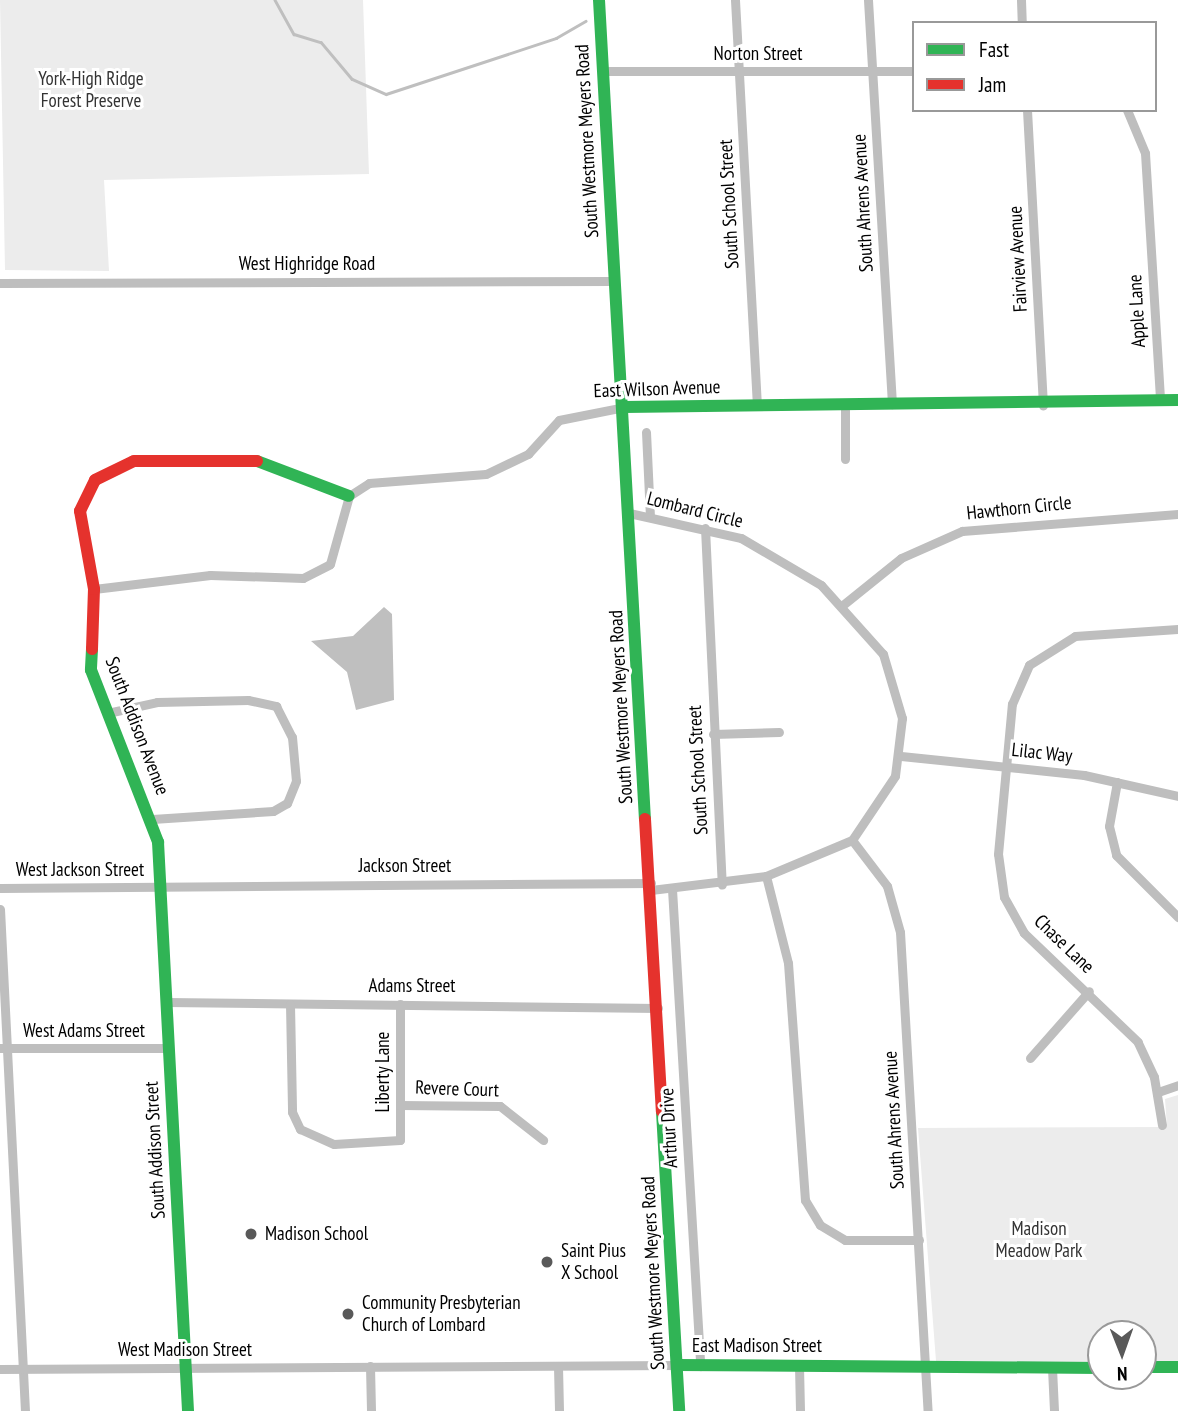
<!DOCTYPE html>
<html>
<head>
<meta charset="utf-8">
<style>
  body { margin:0 }
  #map { position:relative; width:1178px; height:1411px; overflow:hidden; background:#fff; font-family:"PT Sans Narrow",sans-serif }
  div>[style] { position:absolute }
  .green>* { inset:0; background:#ececec }
  .water>* { inset:0; background:#bfbfbf }
  .stream>* { height:2.5px; margin:-1.25px; padding:0 1.25px; transform-origin:1.25px; border-radius:1.25px; background:#bfbfbf }
  .street>* { height:9px; margin:-4.5px; padding:0 4.5px; transform-origin:4.5px; border-radius:4.5px; background:#bebebe }
  .fast>* { height:12px; margin:-6px; padding:0 6px; transform-origin:6px; border-radius:6px; background:#30b455 }
  .jam>* { height:12px; margin:-6px; padding:0 6px; transform-origin:6px; border-radius:6px; background:#e5322d }
  .dots>* { width:19px; height:19px; translate:-50% -50%; box-sizing:border-box; border:4px solid #fff; border-radius:50% }
  span { translate:-50% -50%; white-space:nowrap; text-align:center; line-height:1.15; -webkit-text-stroke:6px #fff; paint-order:stroke }
  .street-label { font-size:19px; color:#000 }
  .park-label { font-size:19px; color:#333 }
  .poi-label { font-size:19px; color:#000 }
  .left { translate:0 -50%; text-align:left }
  .legend { position:absolute; left:912px; top:21px; width:245px; height:91px; box-sizing:border-box; background:#fff; border:2px solid #999; margin:0; padding:9px 12px; list-style:none; font-size:21px; color:#000 }
  .legend li { display:flex; align-items:center; gap:14px; height:35px }
  .legend b { width:35px; border:2px solid #999 }
  .north { position:absolute; left:1087px; top:1320px; width:70px; height:70px; box-sizing:border-box; background:#fff; border:2px solid #999; border-radius:50%; rotate:179deg; font-size:19px; font-weight:700; line-height:28px; text-align:center; color:#000 }
  .north::after { content:''; display:block; margin:auto; width:24px; height:32px; background:#595959; clip-path:polygon(50% 0,100% 100%,50% 72%,0 100%) }
</style>
</head>
<body>
<div id="map">
  <div class="green">
    <div style="clip-path:polygon(0 0,363px 0,369px 174px,104px 180px,109px 271px,5px 270px)"></div>
    <div style="clip-path:polygon(1178px 1095px,1178px 1362px,1143px 1363px,1143px 1334px,1101px 1334px,1101px 1363px,936px 1361px,918px 1128px,1167px 1127px,1165px 1099px)"></div>
  </div>
  <div class="water">
    <div style="clip-path:polygon(384px 607px,392px 614px,394px 700px,356px 710px,347px 672px,311px 641px,353px 636px)"></div>
  </div>
  <div class="stream">
    <div style="left:275px;top:0;width:39px;rotate:61deg"></div>
    <div style="left:294px;top:34px;width:28px;rotate:17deg"></div>
    <div style="left:321px;top:42px;width:48px;rotate:50deg"></div>
    <div style="left:352px;top:79px;width:37px;rotate:24deg"></div>
    <div style="left:386px;top:94px;width:179px;rotate:-18.2deg"></div>
    <div style="left:556px;top:38px;width:34px;rotate:-30deg"></div>
  </div>
  <div class="street">
    <div style="left:735px;top:0;width:406px;rotate:86.9deg"></div>
    <div style="left:868px;top:0;width:405px;rotate:86.6deg"></div>
    <div style="left:1021px;top:0;width:23px;rotate:88deg"></div>
    <div style="left:603px;top:71px;width:311px"></div>
    <div style="left:1027px;top:110px;width:296px;rotate:86.9deg"></div>
    <div style="left:1127px;top:110px;width:47px;rotate:67.3deg"></div>
    <div style="left:1145px;top:153px;width:248px;rotate:86.5deg"></div>
    <div style="left:0;top:283px;width:615px;rotate:-0.19deg"></div>
    <div style="left:845px;top:404px;width:55px;rotate:90deg"></div>
    <div style="left:646px;top:432px;width:84px;rotate:87.3deg"></div>
    <div style="left:629px;top:513px;width:115px;rotate:12.6deg"></div>
    <div style="left:741px;top:538px;width:93px;rotate:30.4deg"></div>
    <div style="left:821px;top:585px;width:93px;rotate:48.1deg"></div>
    <div style="left:883px;top:654px;width:67px;rotate:73.5deg"></div>
    <div style="left:902px;top:718px;width:58px;rotate:96.9deg"></div>
    <div style="left:895px;top:776px;width:77px;rotate:123.9deg"></div>
    <div style="left:852px;top:840px;width:93px;rotate:157.3deg"></div>
    <div style="left:766px;top:876px;width:116px;rotate:173.1deg"></div>
    <div style="left:705px;top:528px;width:357px;rotate:87.3deg"></div>
    <div style="left:94px;top:589px;width:117px;rotate:-6.9deg"></div>
    <div style="left:210px;top:575px;width:93px;rotate:1.8deg"></div>
    <div style="left:303px;top:578px;width:30px;rotate:-27deg"></div>
    <div style="left:330px;top:564px;width:71px;rotate:-74.4deg"></div>
    <div style="left:349px;top:496px;width:24px;rotate:-33deg"></div>
    <div style="left:369px;top:483px;width:117px;rotate:-4.4deg"></div>
    <div style="left:486px;top:474px;width:47px;rotate:-25.5deg"></div>
    <div style="left:528px;top:454px;width:46px;rotate:-47.6deg"></div>
    <div style="left:559px;top:420px;width:66px;rotate:-11.3deg"></div>
    <div style="left:844px;top:604px;width:73px;rotate:-38.9deg"></div>
    <div style="left:901px;top:558px;width:67px;rotate:-23.9deg"></div>
    <div style="left:962px;top:531px;width:217px;rotate:-4.5deg"></div>
    <div style="left:112px;top:712px;width:46px;rotate:-12.5deg"></div>
    <div style="left:157px;top:702px;width:91px;rotate:-1.3deg"></div>
    <div style="left:248px;top:700px;width:29px;rotate:12deg"></div>
    <div style="left:276px;top:706px;width:35px;rotate:63deg"></div>
    <div style="left:292px;top:737px;width:44px;rotate:84.8deg"></div>
    <div style="left:296px;top:781px;width:24px;rotate:112deg"></div>
    <div style="left:287px;top:803px;width:16px;rotate:150deg"></div>
    <div style="left:273px;top:811px;width:121px;rotate:176.2deg"></div>
    <div style="left:713px;top:734px;width:66px;rotate:-1.7deg"></div>
    <div style="left:901px;top:756px;width:184px;rotate:5.9deg"></div>
    <div style="left:1084px;top:775px;width:96px;rotate:12.6deg"></div>
    <div style="left:1117px;top:782px;width:45px;rotate:100.3deg"></div>
    <div style="left:1109px;top:826px;width:30px;rotate:76deg"></div>
    <div style="left:1116px;top:855px;width:88px;rotate:45deg"></div>
    <div style="left:852px;top:840px;width:58px;rotate:52.7deg"></div>
    <div style="left:887px;top:886px;width:48px;rotate:74.2deg"></div>
    <div style="left:900px;top:932px;width:480px;rotate:86.7deg"></div>
    <div style="left:766px;top:876px;width:90px;rotate:75.8deg"></div>
    <div style="left:788px;top:963px;width:238px;rotate:85.9deg"></div>
    <div style="left:805px;top:1200px;width:29px;rotate:59deg"></div>
    <div style="left:820px;top:1225px;width:29px;rotate:31deg"></div>
    <div style="left:845px;top:1240px;width:74px"></div>
    <div style="left:0;top:888px;width:651px;rotate:-0.44deg"></div>
    <div style="left:672px;top:889px;width:478px;rotate:86.6deg"></div>
    <div style="left:0;top:909px;width:503px;rotate:87.15deg"></div>
    <div style="left:166px;top:1002px;width:492px;rotate:0.7deg"></div>
    <div style="left:290px;top:1004px;width:108px;rotate:88.9deg"></div>
    <div style="left:292px;top:1112px;width:19px;rotate:65deg"></div>
    <div style="left:300px;top:1129px;width:37px;rotate:24deg"></div>
    <div style="left:334px;top:1144px;width:66px;rotate:-3.5deg"></div>
    <div style="left:400px;top:1140px;width:136px;rotate:-90deg"></div>
    <div style="left:0;top:1048px;width:168px"></div>
    <div style="left:1030px;top:1058px;width:89px;rotate:-48.6deg"></div>
    <div style="left:1158px;top:1092px;width:21px;rotate:-19deg"></div>
    <div style="left:400px;top:1105px;width:100px;rotate:0.6deg"></div>
    <div style="left:500px;top:1106px;width:55px;rotate:38.3deg"></div>
    <div style="left:1162px;top:1125px;width:49px;rotate:-99.5deg"></div>
    <div style="left:1154px;top:1077px;width:38px;rotate:-115deg"></div>
    <div style="left:1138px;top:1042px;width:158px;rotate:-136.3deg"></div>
    <div style="left:1024px;top:933px;width:41px;rotate:-119.1deg"></div>
    <div style="left:1004px;top:897px;width:43px;rotate:-97.9deg"></div>
    <div style="left:998px;top:854px;width:151px;rotate:-84.7deg"></div>
    <div style="left:1012px;top:704px;width:43px;rotate:-66.4deg"></div>
    <div style="left:1029px;top:665px;width:54px;rotate:-32.2deg"></div>
    <div style="left:1075px;top:636px;width:103px;rotate:-3.9deg"></div>
    <div style="left:370px;top:1366px;width:45px;rotate:88.7deg"></div>
    <div style="left:558px;top:1366px;width:45px;rotate:88.7deg"></div>
    <div style="left:799px;top:1366px;width:45px;rotate:88.7deg"></div>
    <div style="left:1052px;top:1368px;width:43px;rotate:87.3deg"></div>
    <div style="left:0;top:1369px;width:677px;rotate:-0.34deg"></div>
  </div>
  <div class="fast">
    <div style="left:599px;top:0;width:820px;rotate:86.79deg"></div>
    <div style="left:624px;top:407px;width:554px;rotate:-0.72deg"></div>
    <div style="left:257px;top:461px;width:98px;rotate:20.8deg"></div>
    <div style="left:92px;top:649px;width:21px;rotate:93deg"></div>
    <div style="left:91px;top:670px;width:185px;rotate:68.7deg"></div>
    <div style="left:158px;top:842px;width:570px;rotate:86.98deg"></div>
    <div style="left:662px;top:1112px;width:299px;rotate:86.7deg"></div>
    <div style="left:677px;top:1365px;width:424px;rotate:0.4deg"></div>
    <div style="left:1143px;top:1367px;width:35px"></div>
  </div>
  <div class="jam">
    <div style="left:92px;top:649px;width:60px;rotate:-88.1deg"></div>
    <div style="left:94px;top:589px;width:79px;rotate:-100.2deg"></div>
    <div style="left:80px;top:511px;width:34px;rotate:-64deg"></div>
    <div style="left:95px;top:480px;width:43px;rotate:-26deg"></div>
    <div style="left:134px;top:461px;width:123px"></div>
    <div style="left:645px;top:819px;width:293px;rotate:86.7deg"></div>
  </div>
  <div class="dots">
    <div style="left:251px;top:1234px;background:#595959"></div>
    <div style="left:547px;top:1262px;background:#595959"></div>
    <div style="left:348px;top:1314px;background:#595959"></div>
  </div>
  <div class="street-label">
    <span style="left:758px;top:54px">Norton Street</span>
    <span style="left:587px;top:141px;rotate:-93deg">South Westmore Meyers Road</span>
    <span style="left:863px;top:203px;rotate:-93deg">South Ahrens Avenue</span>
    <span style="left:729px;top:204px;rotate:-93deg">South School Street</span>
    <span style="left:1018px;top:259px;rotate:-93deg">Fairview Avenue</span>
    <span style="left:307px;top:264px">West Highridge Road</span>
    <span style="left:1137px;top:311px;rotate:-93deg">Apple Lane</span>
    <span style="left:657px;top:389px;rotate:-2deg">East Wilson Avenue</span>
    <span style="left:1019px;top:508px;rotate:-6deg">Hawthorn Circle</span>
    <span style="left:695px;top:510px;rotate:14deg">Lombard Circle</span>
    <span style="left:621px;top:707px;rotate:-93deg">South Westmore Meyers Road</span>
    <span style="left:137px;top:726px;rotate:69deg">South Addison Avenue</span>
    <span style="left:1042px;top:753px;rotate:6deg">Lilac Way</span>
    <span style="left:698px;top:770px;rotate:-93deg">South School Street</span>
    <span style="left:405px;top:866px">Jackson Street</span>
    <span style="left:80px;top:870px">West Jackson Street</span>
    <span style="left:1064px;top:944px;rotate:44deg">Chase Lane</span>
    <span style="left:412px;top:986px">Adams Street</span>
    <span style="left:84px;top:1031px">West Adams Street</span>
    <span style="left:383px;top:1072px;rotate:-90deg">Liberty Lane</span>
    <span style="left:457px;top:1089px;rotate:2deg">Revere Court</span>
    <span style="left:894px;top:1120px;rotate:-93deg">South Ahrens Avenue</span>
    <span style="left:669px;top:1128px;rotate:-93deg">Arthur Drive</span>
    <span style="left:155px;top:1150px;rotate:-93deg">South Addison Street</span>
    <span style="left:653px;top:1273px;rotate:-93deg">South Westmore Meyers Road</span>
    <span style="left:757px;top:1346px">East Madison Street</span>
    <span style="left:185px;top:1350px">West Madison Street</span>
  </div>
  <div class="park-label">
    <span style="left:91px;top:90px">York-High Ridge<br>Forest Preserve</span>
    <span style="left:1039px;top:1240px">Madison<br>Meadow Park</span>
  </div>
  <div class="poi-label">
    <span class="left" style="left:265px;top:1234px">Madison School</span>
    <span class="left" style="left:561px;top:1262px">Saint Pius<br>X School</span>
    <span class="left" style="left:362px;top:1314px">Community Presbyterian<br>Church of Lombard</span>
  </div>
  <ul class="legend">
  <li><b style="height:9px;background:#30b455"></b>Fast</li>
  <li><b style="height:9px;background:#e5322d"></b>Jam</li>
  </ul>
  <div class="north">N</div>
</div>
</body>
</html>
